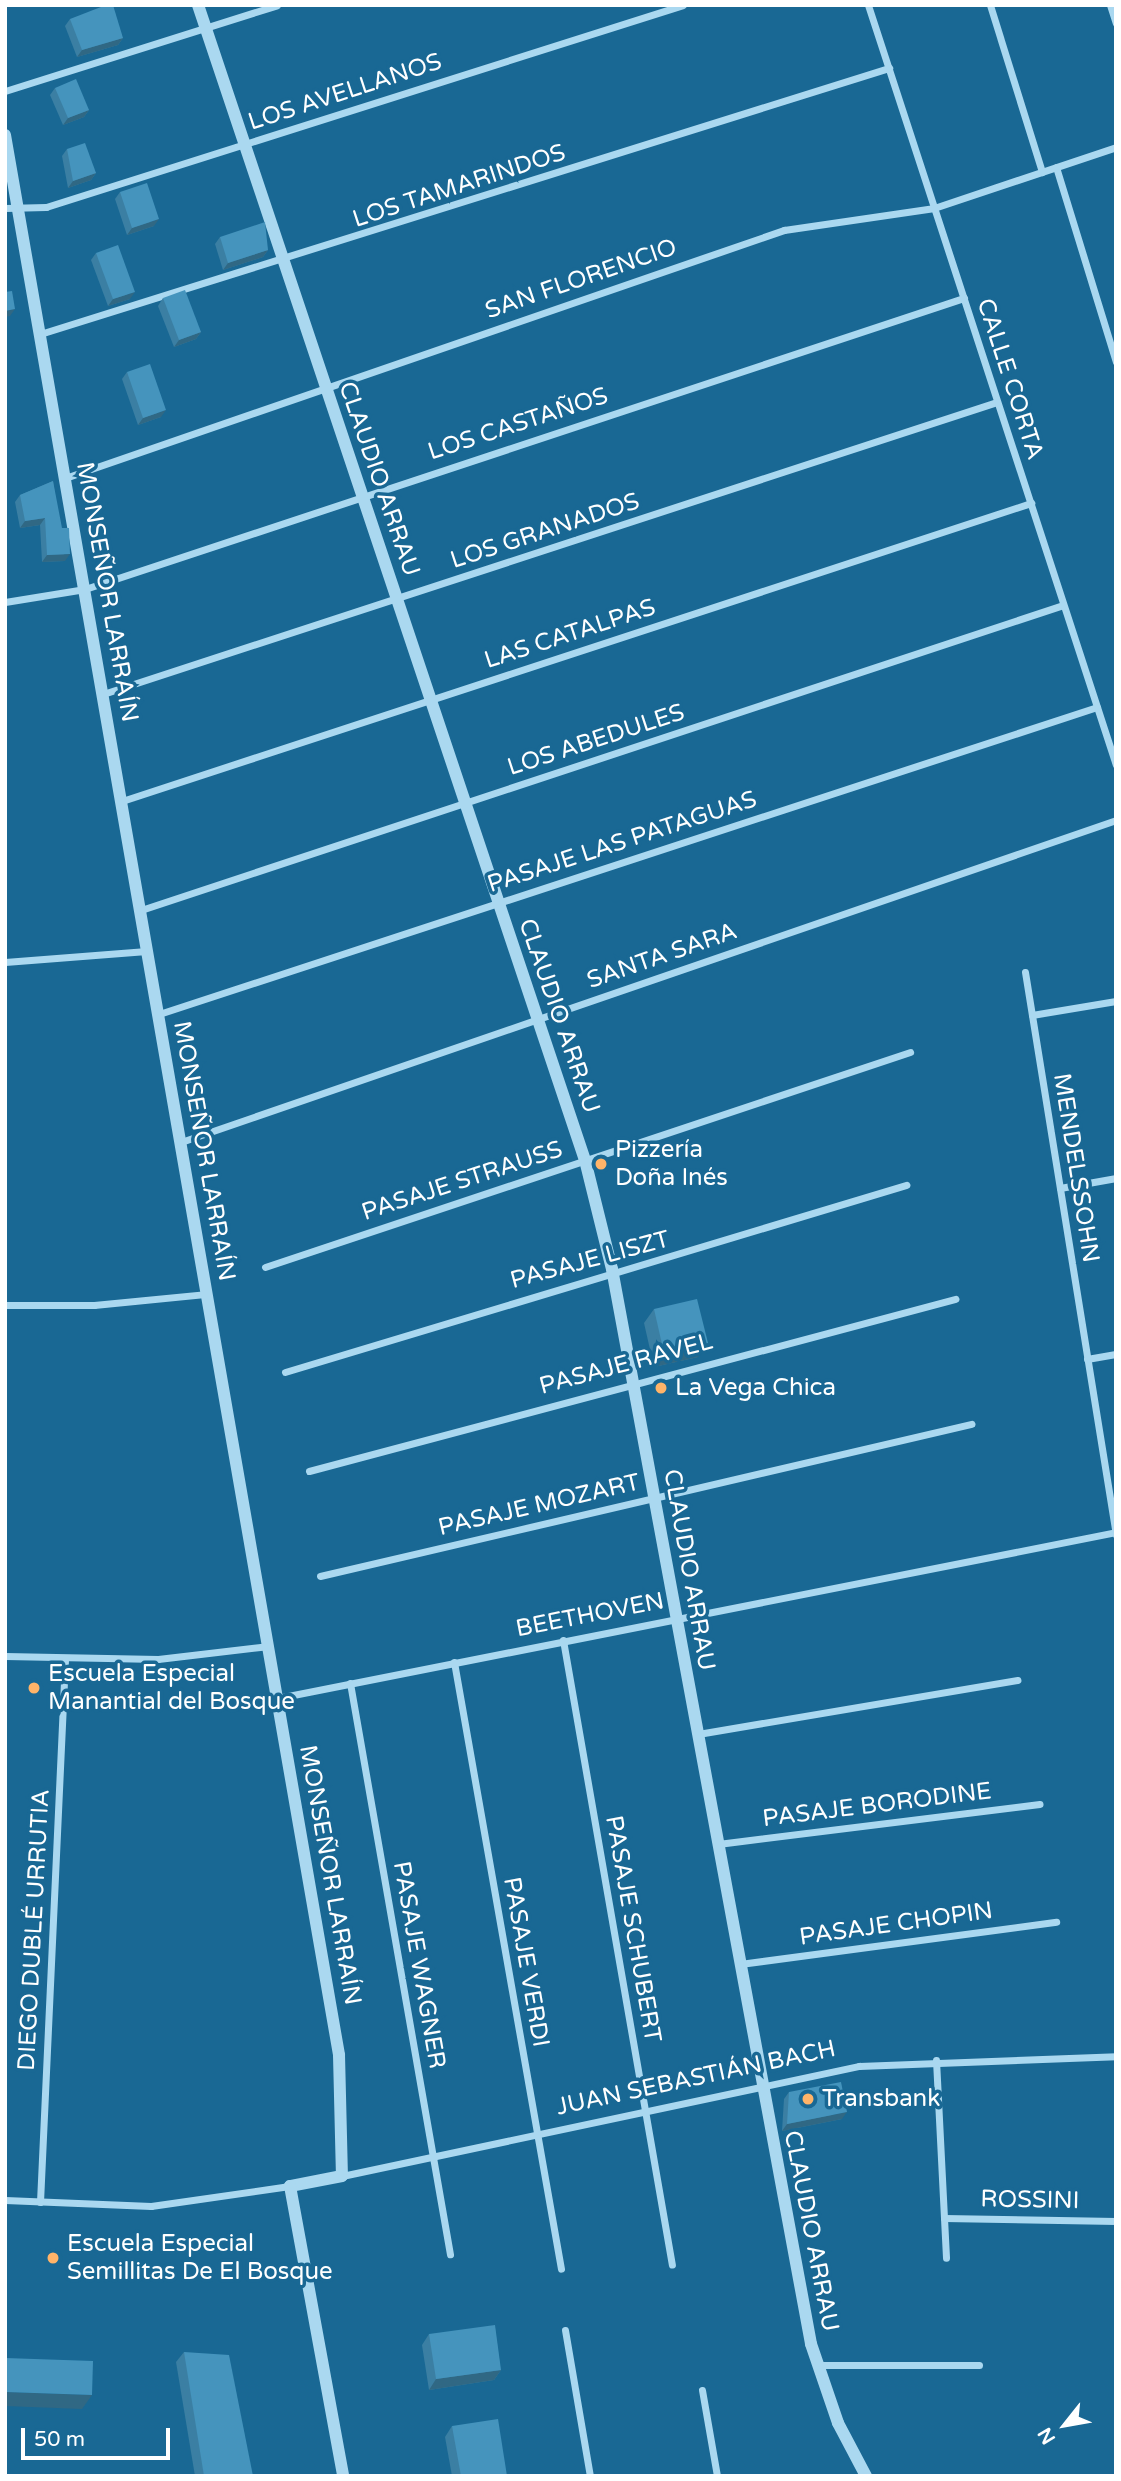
<!DOCTYPE html>
<html>
<head>
<meta charset="utf-8">
<style>
  body { margin:0 }
  #map { position:relative; width:1121px; height:2481px; overflow:hidden; background:#196894; font-family:"Varela Round",sans-serif }
  div>[style] { position:absolute }
  .minor>* { height:7px; margin:-3.5px; padding:0 3.5px; transform-origin:3.5px; border-radius:3.5px; background:#aad8f0 }
  .tertiary>* { height:12px; margin:-6px; padding:0 6px; transform-origin:6px; border-radius:6px; background:#aad8f0 }
  .wall>* { inset:0; background:#3b7fa3 }
  .shaded-wall>* { inset:0; background:#306884 }
  .building>* { inset:0; background:#4594bd }
  .dots>* { width:19px; height:19px; translate:-50% -50%; box-sizing:border-box; border:4px solid #196894; border-radius:50% }
  span { translate:-50% -50%; white-space:nowrap; text-align:center; line-height:1.15; -webkit-text-stroke:7px #196894; paint-order:stroke }
  .street-label { font-size:24px; color:#fff }
  .poi-label { font-size:24px; color:#fff }
  .left { translate:0 -50%; text-align:left }
  .frame { position:absolute; inset:0; border:7px solid #fff; pointer-events:none }
  .north { position:absolute; left:1030px; top:2390px; width:70px; height:70px; -webkit-text-stroke:5px #196894; paint-order:stroke; rotate:239deg; font-size:19px; font-weight:700; line-height:28px; text-align:center; color:#fff }
  .north::after { content:''; display:block; margin:auto; width:24px; height:32px; background:#fff; clip-path:polygon(50% 0,100% 100%,50% 72%,0 100%) }
  .scale { position:absolute; left:21px; top:2428px; width:149px; height:32px; box-sizing:border-box; border:4px solid #fff; border-top:0; padding-left:9px; font-size:21px; line-height:24px; white-space:nowrap; color:#fff; -webkit-text-stroke:5px #196894; paint-order:stroke }
</style>
</head>
<body>
<div id="map">
  <div class="minor">
    <div style="left:868px;top:5px;width:799px;rotate:71.93deg"></div>
    <div style="left:990px;top:5px;width:175px;rotate:72.7deg"></div>
    <div style="left:1110px;top:5px;width:19px;rotate:72deg"></div>
    <div style="left:5px;top:91px;width:285px;rotate:-17.5deg"></div>
    <div style="left:1056px;top:167px;width:204px;rotate:72.9deg"></div>
    <div style="left:5px;top:208px;width:41px;rotate:-1.4deg"></div>
    <div style="left:46px;top:207px;width:668px;rotate:-17.59deg"></div>
    <div style="left:40px;top:334px;width:890px;rotate:-17.4deg"></div>
    <div style="left:65px;top:478px;width:761px;rotate:-19.03deg"></div>
    <div style="left:784px;top:230px;width:152px;rotate:-8.3deg"></div>
    <div style="left:934px;top:208px;width:192px;rotate:-18.5deg"></div>
    <div style="left:5px;top:602px;width:81px;rotate:-9.2deg"></div>
    <div style="left:85px;top:589px;width:926px;rotate:-18.32deg"></div>
    <div style="left:103px;top:694px;width:940px;rotate:-18.09deg"></div>
    <div style="left:122px;top:801px;width:957px;rotate:-18.15deg"></div>
    <div style="left:141px;top:910px;width:971px;rotate:-18.3deg"></div>
    <div style="left:5px;top:962px;width:142px;rotate:-4.4deg"></div>
    <div style="left:1025px;top:972px;width:570px;rotate:80.82deg"></div>
    <div style="left:159px;top:1014px;width:987px;rotate:-18.12deg"></div>
    <div style="left:1032px;top:1015px;width:85px;rotate:-9.5deg"></div>
    <div style="left:181px;top:1142px;width:989px;rotate:-19deg"></div>
    <div style="left:1060px;top:1188px;width:57px;rotate:-10.1deg"></div>
    <div style="left:265px;top:1267px;width:680px;rotate:-18.43deg"></div>
    <div style="left:5px;top:1305px;width:89px"></div>
    <div style="left:94px;top:1305px;width:114px;rotate:-5.6deg"></div>
    <div style="left:1087px;top:1359px;width:29px;rotate:-10deg"></div>
    <div style="left:285px;top:1372px;width:649px;rotate:-16.76deg"></div>
    <div style="left:309px;top:1471px;width:669px;rotate:-14.91deg"></div>
    <div style="left:320px;top:1576px;width:669px;rotate:-13.14deg"></div>
    <div style="left:563px;top:1640px;width:634px;rotate:80.11deg"></div>
    <div style="left:5px;top:1656px;width:153px;rotate:1.1deg"></div>
    <div style="left:158px;top:1659px;width:112px;rotate:-6.7deg"></div>
    <div style="left:454px;top:1662px;width:616px;rotate:80deg"></div>
    <div style="left:350px;top:1683px;width:580px;rotate:80.07deg"></div>
    <div style="left:278px;top:1698px;width:854px;rotate:-11.2deg"></div>
    <div style="left:698px;top:1734px;width:324px;rotate:-9.6deg"></div>
    <div style="left:718px;top:1844px;width:324px;rotate:-7.1deg"></div>
    <div style="left:740px;top:1964px;width:319px;rotate:-7.6deg"></div>
    <div style="left:936px;top:2060px;width:198px;rotate:87.1deg"></div>
    <div style="left:342px;top:2176px;width:529px;rotate:-12.01deg"></div>
    <div style="left:859px;top:2066px;width:257px;rotate:-2.2deg"></div>
    <div style="left:5px;top:2200px;width:146px;rotate:2.4deg"></div>
    <div style="left:151px;top:2206px;width:140px;rotate:-8.2deg"></div>
    <div style="left:40px;top:2202px;width:544px;rotate:-87.36deg"></div>
    <div style="left:944px;top:2218px;width:172px;rotate:1deg"></div>
    <div style="left:565px;top:2330px;width:148px;rotate:80.3deg"></div>
    <div style="left:817px;top:2365px;width:162px"></div>
    <div style="left:702px;top:2390px;width:87px;rotate:80.1deg"></div>
  </div>
  <div class="tertiary">
    <div style="left:198px;top:5px;width:1218px;rotate:71.48deg"></div>
    <div style="left:585px;top:1160px;width:112px;rotate:76.1deg"></div>
    <div style="left:612px;top:1269px;width:1093px;rotate:79.51deg"></div>
    <div style="left:811px;top:2344px;width:83px;rotate:71.1deg"></div>
    <div style="left:838px;top:2423px;width:60px;rotate:62.2deg"></div>
    <div style="left:5px;top:135px;width:1949px;rotate:80.13deg"></div>
    <div style="left:339px;top:2055px;width:121px;rotate:88.6deg"></div>
    <div style="left:342px;top:2176px;width:53px;rotate:169.1deg"></div>
    <div style="left:290px;top:2186px;width:295px;rotate:79.6deg"></div>
  </div>
  <div class="wall">
    <div style="clip-path:polygon(70px 19px,123px 38px,118px 45px,77px 57px,65px 26px)"></div>
    <div style="clip-path:polygon(55px 88px,89px 110px,84px 117px,63px 125px,50px 95px)"></div>
    <div style="clip-path:polygon(67px 149px,96px 173px,91px 180px,68px 188px,62px 156px)"></div>
    <div style="clip-path:polygon(120px 192px,154px 226px,127px 235px,115px 199px)"></div>
    <div style="clip-path:polygon(220px 237px,268px 250px,263px 257px,223px 270px,215px 244px)"></div>
    <div style="clip-path:polygon(96px 253px,130px 299px,108px 306px,91px 260px)"></div>
    <div style="clip-path:polygon(163px 298px,201px 332px,196px 339px,174px 347px,158px 306px)"></div>
    <div style="clip-path:polygon(127px 372px,161px 417px,138px 425px,122px 379px)"></div>
    <div style="clip-path:polygon(53px 481px,65px 561px,42px 562px,40px 525px,20px 528px,15px 502px,20px 495px)"></div>
    <div style="clip-path:polygon(654px 1309px,698px 1357px,654px 1367px,644px 1323px)"></div>
    <div style="clip-path:polygon(789px 2092px,842px 2119px,782px 2131px,784px 2099px)"></div>
    <div style="clip-path:polygon(429px 2334px,501px 2370px,494px 2380px,429px 2390px,422px 2345px)"></div>
    <div style="clip-path:polygon(184px 2352px,253px 2476px,195px 2476px,176px 2362px)"></div>
    <div style="clip-path:polygon(452px 2426px,507px 2476px,452px 2476px,445px 2437px)"></div>
  </div>
  <div class="shaded-wall">
    <div style="clip-path:polygon(123px 38px,118px 45px,77px 57px,82px 50px)"></div>
    <div style="clip-path:polygon(89px 110px,84px 117px,63px 125px,68px 118px)"></div>
    <div style="clip-path:polygon(96px 173px,91px 180px,68px 188px,73px 181px)"></div>
    <div style="clip-path:polygon(159px 219px,154px 226px,127px 235px,132px 228px)"></div>
    <div style="clip-path:polygon(268px 250px,263px 257px,223px 270px,228px 263px)"></div>
    <div style="clip-path:polygon(135px 292px,130px 299px,108px 306px,113px 299px)"></div>
    <div style="clip-path:polygon(15px 309px,10px 316px,5px 317px,5px 311px)"></div>
    <div style="clip-path:polygon(201px 332px,196px 339px,174px 347px,179px 340px)"></div>
    <div style="clip-path:polygon(166px 410px,161px 417px,138px 425px,143px 418px)"></div>
    <div style="clip-path:polygon(45px 518px,40px 525px,20px 528px,25px 521px)"></div>
    <div style="clip-path:polygon(70px 554px,65px 561px,42px 562px,47px 555px)"></div>
    <div style="clip-path:polygon(708px 1343px,698px 1357px,654px 1367px,664px 1353px)"></div>
    <div style="clip-path:polygon(847px 2112px,842px 2119px,782px 2131px,787px 2124px)"></div>
    <div style="clip-path:polygon(501px 2370px,494px 2380px,429px 2390px,436px 2379px)"></div>
    <div style="clip-path:polygon(5px 2392px,92px 2395px,82px 2409px,5px 2406px)"></div>
  </div>
  <div class="building">
    <div style="clip-path:polygon(106px 5px,113px 5px,123px 38px,82px 50px,70px 19px)"></div>
    <div style="clip-path:polygon(76px 79px,89px 110px,68px 118px,55px 88px)"></div>
    <div style="clip-path:polygon(85px 143px,96px 173px,73px 181px,67px 149px)"></div>
    <div style="clip-path:polygon(147px 183px,159px 219px,132px 228px,120px 192px)"></div>
    <div style="clip-path:polygon(265px 222px,268px 250px,228px 263px,220px 237px)"></div>
    <div style="clip-path:polygon(118px 245px,135px 292px,113px 299px,96px 253px)"></div>
    <div style="clip-path:polygon(185px 290px,201px 332px,179px 340px,163px 298px)"></div>
    <div style="clip-path:polygon(12px 291px,15px 309px,5px 311px,5px 292px)"></div>
    <div style="clip-path:polygon(150px 364px,166px 410px,143px 418px,127px 372px)"></div>
    <div style="clip-path:polygon(53px 481px,62px 528px,69px 528px,70px 554px,47px 555px,45px 518px,25px 521px,20px 495px)"></div>
    <div style="clip-path:polygon(697px 1299px,708px 1343px,664px 1353px,654px 1309px)"></div>
    <div style="clip-path:polygon(841px 2082px,847px 2112px,787px 2124px,789px 2092px)"></div>
    <div style="clip-path:polygon(495px 2325px,501px 2370px,436px 2379px,429px 2334px)"></div>
    <div style="clip-path:polygon(184px 2352px,229px 2355px,253px 2476px,204px 2476px)"></div>
    <div style="clip-path:polygon(5px 2358px,93px 2361px,92px 2395px,5px 2392px)"></div>
    <div style="clip-path:polygon(498px 2419px,507px 2476px,461px 2476px,452px 2426px)"></div>
  </div>
  <div class="dots">
    <div style="left:601px;top:1164px;background:#ffb469"></div>
    <div style="left:661px;top:1388px;background:#ffb469"></div>
    <div style="left:34px;top:1688px;background:#ffb469"></div>
    <div style="left:808px;top:2099px;background:#ffb469"></div>
    <div style="left:53px;top:2258px;background:#ffb469"></div>
  </div>
  <div class="street-label">
    <span style="left:345px;top:92px;rotate:-18deg">LOS AVELLANOS</span>
    <span style="left:459px;top:186px;rotate:-18deg">LOS TAMARINDOS</span>
    <span style="left:581px;top:279px;rotate:-19deg">SAN FLORENCIO</span>
    <span style="left:1010px;top:379px;rotate:72deg">CALLE CORTA</span>
    <span style="left:518px;top:424px;rotate:-18deg">LOS CASTAÑOS</span>
    <span style="left:379px;top:479px;rotate:71deg">CLAUDIO ARRAU</span>
    <span style="left:545px;top:531px;rotate:-18deg">LOS GRANADOS</span>
    <span style="left:107px;top:592px;rotate:80deg">MONSEÑOR LARRAÍN</span>
    <span style="left:570px;top:634px;rotate:-18deg">LAS CATALPAS</span>
    <span style="left:596px;top:740px;rotate:-18deg">LOS ABEDULES</span>
    <span style="left:622px;top:842px;rotate:-18deg">PASAJE LAS PATAGUAS</span>
    <span style="left:662px;top:956px;rotate:-19deg">SANTA SARA</span>
    <span style="left:559px;top:1016px;rotate:71deg">CLAUDIO ARRAU</span>
    <span style="left:204px;top:1151px;rotate:80deg">MONSEÑOR LARRAÍN</span>
    <span style="left:1076px;top:1168px;rotate:81deg">MENDELSSOHN</span>
    <span style="left:462px;top:1181px;rotate:-18deg">PASAJE STRAUSS</span>
    <span style="left:590px;top:1260px;rotate:-15deg">PASAJE LISZT</span>
    <span style="left:626px;top:1364px;rotate:-15deg">PASAJE RAVEL</span>
    <span style="left:539px;top:1505px;rotate:-13deg">PASAJE MOZART</span>
    <span style="left:689px;top:1570px;rotate:80deg">CLAUDIO ARRAU</span>
    <span style="left:590px;top:1615px;rotate:-11deg">BEETHOVEN</span>
    <span style="left:877px;top:1805px;rotate:-7deg">PASAJE BORODINE</span>
    <span style="left:330px;top:1875px;rotate:80deg">MONSEÑOR LARRAÍN</span>
    <span style="left:896px;top:1924px;rotate:-8deg">PASAJE CHOPIN</span>
    <span style="left:633px;top:1929px;rotate:80deg">PASAJE SCHUBERT</span>
    <span style="left:34px;top:1930px;rotate:-87deg">DIEGO DUBLÉ URRUTIA</span>
    <span style="left:526px;top:1962px;rotate:80deg">PASAJE VERDI</span>
    <span style="left:419px;top:1965px;rotate:80deg">PASAJE WAGNER</span>
    <span style="left:696px;top:2078px;rotate:-12deg">JUAN SEBASTIÁN BACH</span>
    <span style="left:1030px;top:2200px;rotate:1deg">ROSSINI</span>
    <span style="left:811px;top:2231px;rotate:79deg">CLAUDIO ARRAU</span>
  </div>
  <div class="poi-label">
    <span class="left" style="left:615px;top:1164px">Pizzería<br>Doña Inés</span>
    <span class="left" style="left:675px;top:1388px">La Vega Chica</span>
    <span class="left" style="left:48px;top:1688px">Escuela Especial<br>Manantial del Bosque</span>
    <span class="left" style="left:822px;top:2099px">Transbank</span>
    <span class="left" style="left:67px;top:2258px">Escuela Especial<br>Semillitas De El Bosque</span>
  </div>
  <div class="frame"></div>
  <div class="north">N</div>
  <div class="scale">50 m</div>
</div>
</body>
</html>
